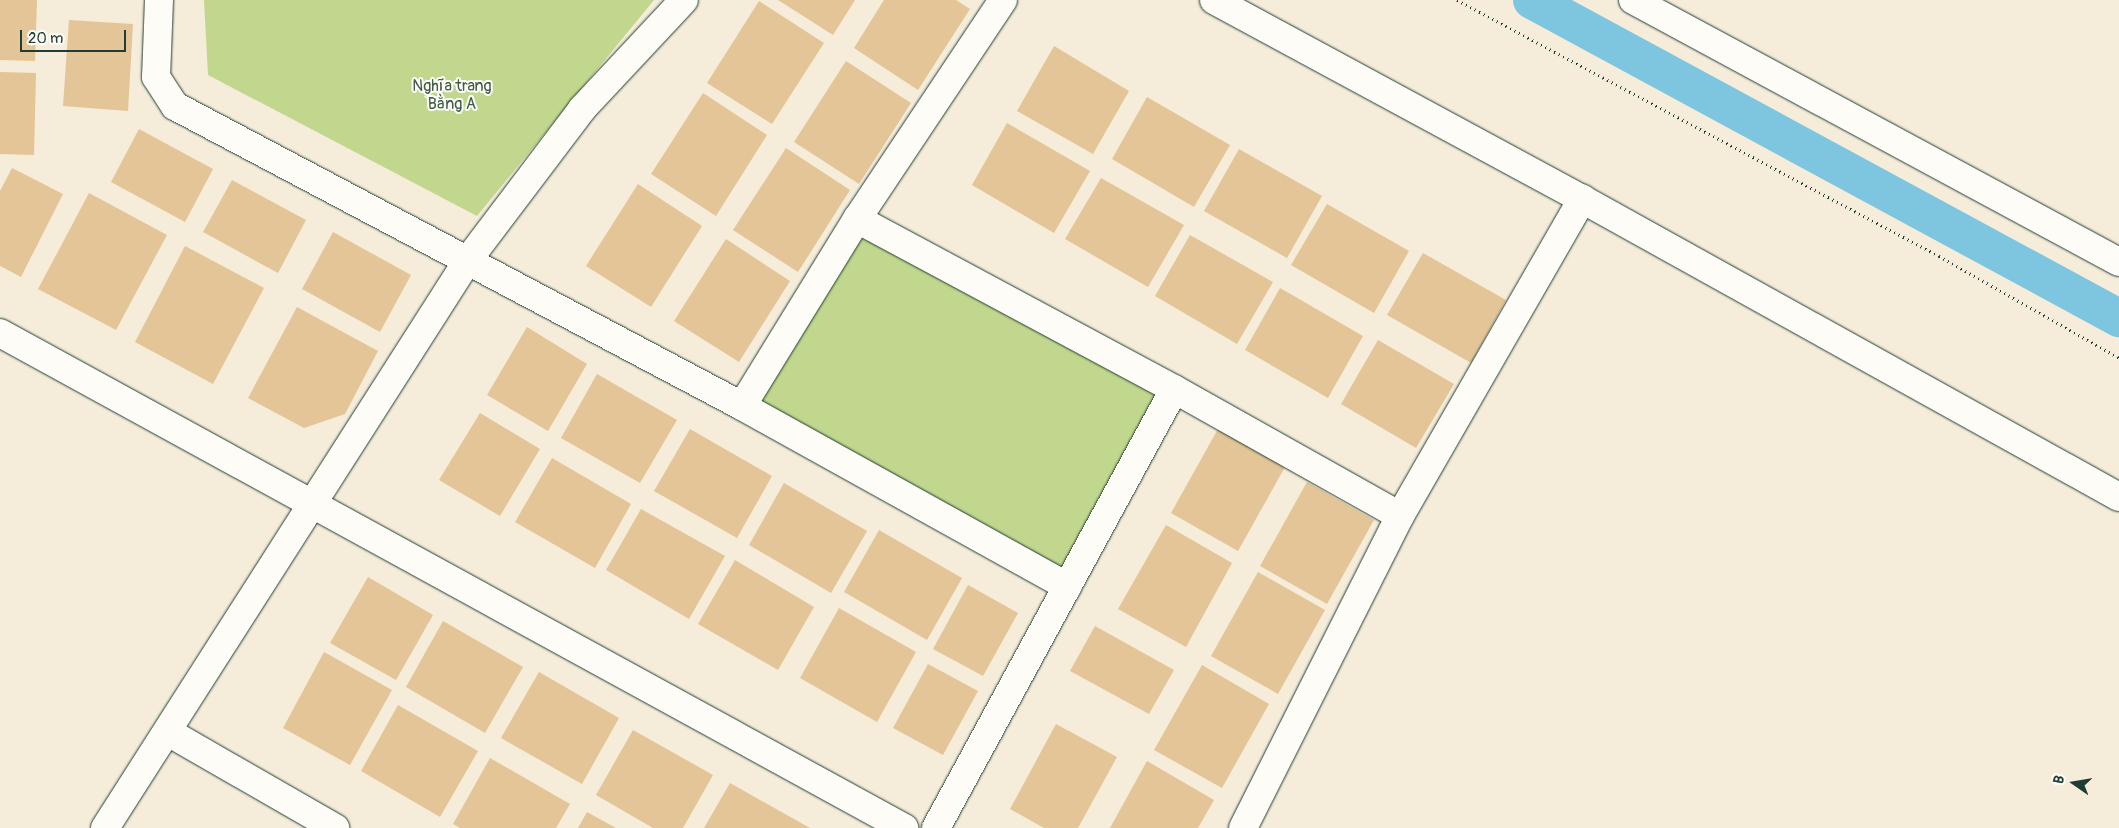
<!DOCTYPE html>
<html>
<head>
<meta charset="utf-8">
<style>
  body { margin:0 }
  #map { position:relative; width:2119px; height:828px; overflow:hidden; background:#f5ecda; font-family:Pangolin,sans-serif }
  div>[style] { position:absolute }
  .green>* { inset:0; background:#c1d78d }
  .canal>* { height:38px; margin:-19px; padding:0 19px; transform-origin:19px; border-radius:19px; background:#7ec5df }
  .building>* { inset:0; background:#e3c597 }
  .path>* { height:3px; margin-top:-1.5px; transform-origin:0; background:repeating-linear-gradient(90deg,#1f3d34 0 1px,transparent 0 5px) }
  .roads { filter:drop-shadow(0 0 1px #1f3d34) drop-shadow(0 0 1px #1f3d34) }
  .minor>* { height:28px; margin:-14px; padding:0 14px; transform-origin:14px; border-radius:14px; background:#fdfcf7 }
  span { translate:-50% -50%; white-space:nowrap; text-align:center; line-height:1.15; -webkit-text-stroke:4px #fdfcf7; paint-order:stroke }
  .park-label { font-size:16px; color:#3f5c46 }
  .north { position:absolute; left:2049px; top:758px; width:50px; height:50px; -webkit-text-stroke:4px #fdfcf7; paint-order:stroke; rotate:283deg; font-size:14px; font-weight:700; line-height:20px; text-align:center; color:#1f3d34 }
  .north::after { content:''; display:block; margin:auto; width:18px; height:22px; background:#1f3d34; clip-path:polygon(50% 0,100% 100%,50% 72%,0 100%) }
  .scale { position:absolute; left:20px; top:30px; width:106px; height:22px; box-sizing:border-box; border:2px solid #1f3d34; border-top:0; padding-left:6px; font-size:15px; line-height:18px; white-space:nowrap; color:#1f3d34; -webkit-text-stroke:4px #fdfcf7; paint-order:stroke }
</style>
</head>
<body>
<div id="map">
  <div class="green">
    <div style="clip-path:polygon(204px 0,654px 0,477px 216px,208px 75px)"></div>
    <div style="clip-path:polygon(857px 219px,1174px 389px,1067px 586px,742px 406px)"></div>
  </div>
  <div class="canal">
    <div style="left:1532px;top:0;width:668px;rotate:28.45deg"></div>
  </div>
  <div class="building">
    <div style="clip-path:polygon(0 0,37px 0,35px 61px,0 60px)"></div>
    <div style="clip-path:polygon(778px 0,855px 0,833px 35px)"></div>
    <div style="clip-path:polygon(884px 0,956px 0,970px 9px,918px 90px,854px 48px)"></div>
    <div style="clip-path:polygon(759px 1px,824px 43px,772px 124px,707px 83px)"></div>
    <div style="clip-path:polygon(69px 20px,133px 24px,128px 111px,63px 106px)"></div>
    <div style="clip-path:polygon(1054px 46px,1129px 91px,1093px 154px,1017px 111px)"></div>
    <div style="clip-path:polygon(846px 61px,911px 103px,859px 184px,794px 142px)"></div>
    <div style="clip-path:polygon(0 72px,36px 73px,34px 155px,0 154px)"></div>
    <div style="clip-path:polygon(703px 93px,767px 135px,716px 216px,651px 174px)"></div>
    <div style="clip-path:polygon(1147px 97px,1230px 145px,1194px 207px,1112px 159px)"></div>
    <div style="clip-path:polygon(1007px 123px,1090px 171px,1054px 233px,972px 185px)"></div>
    <div style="clip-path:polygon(139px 129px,213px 169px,185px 222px,111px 182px)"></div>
    <div style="clip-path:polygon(786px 148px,850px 190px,798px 272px,733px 230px)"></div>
    <div style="clip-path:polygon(1239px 149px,1322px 196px,1287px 258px,1204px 211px)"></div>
    <div style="clip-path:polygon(12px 168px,63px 194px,21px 277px,0 266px,0 191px)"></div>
    <div style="clip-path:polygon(1101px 178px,1184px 225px,1148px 287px,1065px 239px)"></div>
    <div style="clip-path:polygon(232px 180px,306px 220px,278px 273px,203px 232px)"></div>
    <div style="clip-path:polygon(638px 184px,702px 226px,651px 307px,586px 266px)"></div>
    <div style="clip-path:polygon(89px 193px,167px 235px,116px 330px,38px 289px)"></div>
    <div style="clip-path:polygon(1327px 204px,1409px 251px,1374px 313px,1291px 265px)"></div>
    <div style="clip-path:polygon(333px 232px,411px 275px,380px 332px,302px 289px)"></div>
    <div style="clip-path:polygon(1190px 235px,1273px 282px,1237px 344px,1155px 296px)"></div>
    <div style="clip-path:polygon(726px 239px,790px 281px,739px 362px,674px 321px)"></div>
    <div style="clip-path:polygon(185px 246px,264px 288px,213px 384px,135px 342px)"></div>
    <div style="clip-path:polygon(1423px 253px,1506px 300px,1471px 363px,1387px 315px)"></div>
    <div style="clip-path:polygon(1280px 288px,1363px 336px,1328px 398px,1245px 350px)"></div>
    <div style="clip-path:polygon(297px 307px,378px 351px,345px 414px,304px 428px,248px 398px)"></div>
    <div style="clip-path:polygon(527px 327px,587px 364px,548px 431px,487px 395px)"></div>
    <div style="clip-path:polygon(1378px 340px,1454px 384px,1416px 448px,1341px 404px)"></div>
    <div style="clip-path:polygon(597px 374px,677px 420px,640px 483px,561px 438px)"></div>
    <div style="clip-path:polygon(480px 413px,540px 449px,500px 516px,439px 480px)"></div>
    <div style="clip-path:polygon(690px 429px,772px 476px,737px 538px,654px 491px)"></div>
    <div style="clip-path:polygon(1218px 429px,1285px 467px,1238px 551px,1171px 513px)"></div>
    <div style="clip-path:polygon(552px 458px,631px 504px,595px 568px,515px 522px)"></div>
    <div style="clip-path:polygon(1307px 482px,1374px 520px,1327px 604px,1260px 566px)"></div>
    <div style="clip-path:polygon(784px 483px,867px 531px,831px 593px,749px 545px)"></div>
    <div style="clip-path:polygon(641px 509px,725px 556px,689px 619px,606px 570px)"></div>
    <div style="clip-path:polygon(1166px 525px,1232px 563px,1186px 647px,1118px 609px)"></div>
    <div style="clip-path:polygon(879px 530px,962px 578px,927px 640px,844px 592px)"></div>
    <div style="clip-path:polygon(735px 560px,814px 607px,778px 670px,698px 624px)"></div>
    <div style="clip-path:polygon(1258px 572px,1325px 610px,1278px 694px,1211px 656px)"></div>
    <div style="clip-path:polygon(368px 577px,433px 615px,396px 680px,330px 643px)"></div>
    <div style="clip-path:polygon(968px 585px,1018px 613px,983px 676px,933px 649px)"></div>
    <div style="clip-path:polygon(839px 608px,916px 652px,877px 722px,800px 678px)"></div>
    <div style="clip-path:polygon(443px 621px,523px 667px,485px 733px,406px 687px)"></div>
    <div style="clip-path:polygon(1095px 626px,1174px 670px,1149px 714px,1070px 671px)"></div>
    <div style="clip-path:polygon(324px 652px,392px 690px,350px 765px,283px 728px)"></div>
    <div style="clip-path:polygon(928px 664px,978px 691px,943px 755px,893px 728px)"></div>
    <div style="clip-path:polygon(1202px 665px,1269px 704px,1222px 788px,1154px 750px)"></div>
    <div style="clip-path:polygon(539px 672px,619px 718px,582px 784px,501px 738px)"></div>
    <div style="clip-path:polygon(398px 705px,478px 751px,440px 817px,361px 771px)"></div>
    <div style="clip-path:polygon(1056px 724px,1117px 757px,1078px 828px,1044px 828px,1010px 809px)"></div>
    <div style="clip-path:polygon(633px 730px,713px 775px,683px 828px,653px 828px,596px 795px)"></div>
    <div style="clip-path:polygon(490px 758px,570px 804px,556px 828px,460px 828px,453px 824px)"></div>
    <div style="clip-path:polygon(1147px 761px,1214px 800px,1198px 828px,1110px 828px)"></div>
    <div style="clip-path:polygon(730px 783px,810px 828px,704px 828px)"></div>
    <div style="clip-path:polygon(587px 812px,616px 828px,578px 828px)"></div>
  </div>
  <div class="path">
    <div style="left:1457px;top:0;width:546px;rotate:27.97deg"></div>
    <div style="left:1939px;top:256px;width:207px;rotate:29.5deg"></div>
  </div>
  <div class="roads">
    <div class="minor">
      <div style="left:159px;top:0;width:77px;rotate:92.2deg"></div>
      <div style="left:156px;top:77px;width:35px;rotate:57deg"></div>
      <div style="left:175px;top:106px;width:641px;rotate:27.88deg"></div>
      <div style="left:742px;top:406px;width:372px;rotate:29deg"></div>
      <div style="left:1214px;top:0;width:418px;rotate:28.4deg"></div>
      <div style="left:1582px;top:199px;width:614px;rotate:29.03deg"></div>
      <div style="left:1633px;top:0;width:552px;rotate:28.33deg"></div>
      <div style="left:857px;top:219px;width:360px;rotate:28.2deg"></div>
      <div style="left:1174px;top:389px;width:259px;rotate:29.3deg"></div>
      <div style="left:0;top:333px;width:1031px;rotate:28.7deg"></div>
      <div style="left:742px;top:406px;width:220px;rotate:-58.4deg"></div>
      <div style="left:857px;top:219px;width:263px;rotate:-56.3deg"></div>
      <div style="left:168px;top:732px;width:193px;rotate:29.9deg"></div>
      <div style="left:105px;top:828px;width:674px;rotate:-57.42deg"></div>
      <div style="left:468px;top:260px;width:189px;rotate:-52.9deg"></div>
      <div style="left:582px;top:109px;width:149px;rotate:-46.9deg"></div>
      <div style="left:936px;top:828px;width:499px;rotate:-61.5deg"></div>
      <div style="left:1243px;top:828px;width:349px;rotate:-63.3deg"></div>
      <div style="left:1400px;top:516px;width:366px;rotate:-60.1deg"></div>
    </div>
  </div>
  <div class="park-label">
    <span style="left:452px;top:95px">Nghĩa trang<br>Bằng A</span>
  </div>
  <div class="north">B</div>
  <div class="scale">20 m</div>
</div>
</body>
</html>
